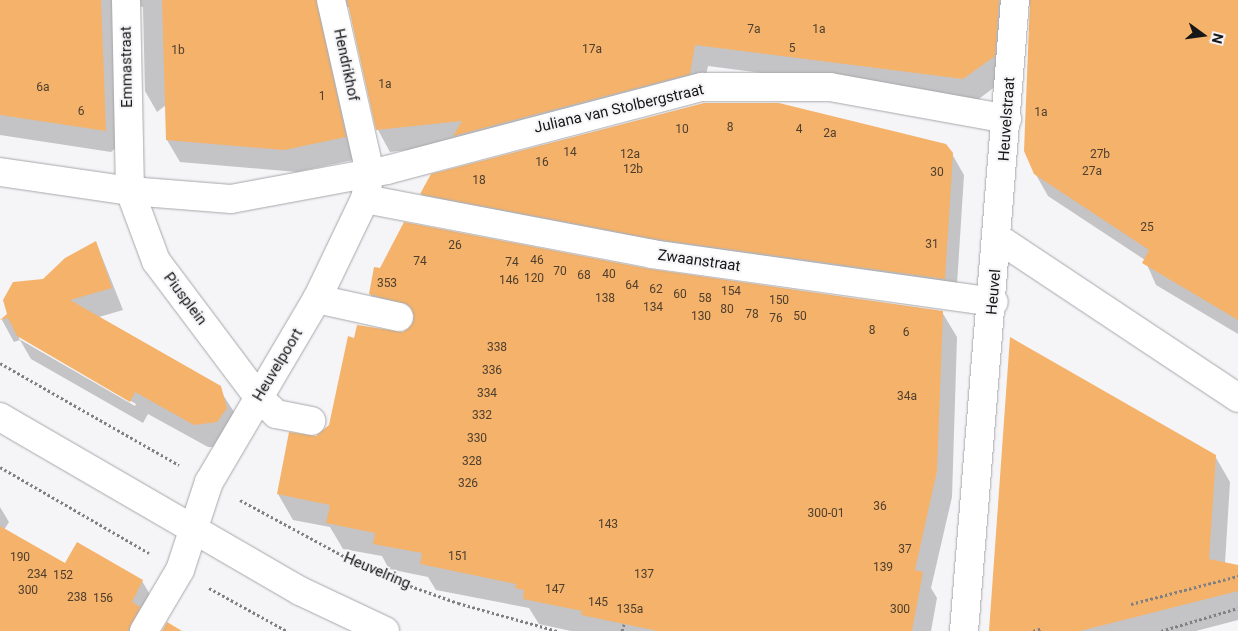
<!DOCTYPE html>
<html>
<head>
<meta charset="utf-8">
<style>
  body { margin:0 }
  #map { position:relative; width:1238px; height:631px; overflow:hidden; background:#f5f5f8; font-family:Roboto,sans-serif }
  div>[style] { position:absolute }
  .shadow>* { inset:0; background:#0003 }
  .building>* { inset:0; background:#f4b26b }
  .path>* { height:3px; margin-top:-1.5px; transform-origin:0; background:repeating-linear-gradient(90deg,#808082 0 2.5px,transparent 0 5px) }
  .roads { filter:drop-shadow(0 0 1px #a7a7aa) drop-shadow(0 0 1px #a7a7aa) }
  .minor>* { height:28px; margin:-14px; padding:0 14px; transform-origin:14px; border-radius:14px; background:#fff }
  span { translate:-50% -50%; white-space:nowrap; text-align:center; line-height:1.15; -webkit-text-stroke:4px #f5f5f8; paint-order:stroke }
  .number-label { font-size:12px; color:#4e3e2d }
  .number-label span { -webkit-text-stroke-width:0 }
  .street-label { font-size:15px; color:#171718 }
  .north { position:absolute; left:1178px; top:10px; width:50px; height:50px; -webkit-text-stroke:4px #f5f5f8; paint-order:stroke; rotate:104deg; font-size:14px; font-weight:700; line-height:20px; text-align:center; color:#171718 }
  .north::after { content:''; display:block; margin:auto; width:18px; height:22px; background:#171718; clip-path:polygon(50% 0,100% 100%,50% 72%,0 100%) }
</style>
</head>
<body>
<div id="map">
  <div class="shadow">
    <div style="clip-path:polygon(0 0,1238px 0,1238px 334px,1156px 285px,1145px 260px,1048px 196px,1035px 173px,1030px 6px,1020px 8px,1007px 78px,976px 101px,708px 66px,702px 96px,459px 144px,390px 152px,378px 130px,350px 7px,340px 7px,358px 159px,297px 172px,180px 162px,167px 140px,166px 105px,157px 112px,145px 91px,143px 7px,138px 6px,125px 140px,111px 152px,0 135px)"></div>
    <div style="clip-path:polygon(952px 154px,964px 175px,956px 300px,434px 215px,422px 194px)"></div>
    <div style="clip-path:polygon(evenodd,96px 242px,123px 310px,99px 317px,216px 384px,238px 418px,225px 447px,208px 447px,148px 414px,143px 423px,31px 359px,20px 340px,14px 342px,2px 320px,43px 280px,96px 242px,19px 336px,136px 404px,135px 406px,19px 339px,19px 336px)"></div>
    <div style="clip-path:polygon(650px 271px,942px 312px,957px 337px,952px 497px,931px 588px,937px 598px,931px 631px,571px 631px,539px 624px,529px 608px,436px 590px,428px 577px,389px 569px,382px 556px,343px 549px,330px 527px,293px 520px,278px 494px,290px 434px,316px 437px,330px 426px,355px 339px,404px 333px,410px 327px,385px 320px,370px 294px)"></div>
    <div style="clip-path:polygon(1215px 456px,1230px 482px,1225px 563px,1238px 566px,1238px 620px,1196px 631px,990px 631px)"></div>
    <div style="clip-path:polygon(0 507px,9px 522px,4px 530px,65px 565px,142px 581px,158px 608px,153px 631px,0 631px)"></div>
  </div>
  <div class="building">
    <div style="clip-path:polygon(0 0,101px 0,106px 131px,0 115px)"></div>
    <div style="clip-path:polygon(162px 0,316px 0,346px 137px,284px 150px,166px 140px)"></div>
    <div style="clip-path:polygon(347px 0,999px 0,995px 56px,963px 79px,695px 45px,690px 74px,453px 136px,462px 121px,376px 130px)"></div>
    <div style="clip-path:polygon(1030px 0,1238px 0,1238px 320px,1142px 263px,1149px 250px,1034px 174px,1024px 151px)"></div>
    <div style="clip-path:polygon(704px 103px,779px 103px,946px 144px,953px 153px,945px 279px,655px 239px,420px 194px,431px 174px)"></div>
    <div style="clip-path:polygon(404px 222px,650px 269px,943px 311px,937px 471px,915px 570px,923px 572px,912px 631px,658px 631px,581px 615px,582px 611px,523px 599px,524px 590px,515px 588px,516px 584px,420px 564px,422px 553px,373px 544px,375px 533px,326px 523px,330px 505px,277px 494px,289px 432px,316px 436px,329px 425px,348px 336px,354px 338px,357px 325px,403px 332px,414px 321px,409px 305px,369px 294px,374px 267px,380px 268px)"></div>
    <div style="clip-path:polygon(96px 241px,112px 288px,70px 300px,221px 386px,227px 408px,217px 422px,194px 425px,135px 392px,130px 402px,17px 336px,8px 318px,0 320px,7px 314px,3px 300px,13px 282px,43px 279px,65px 258px)"></div>
    <div style="clip-path:polygon(1010px 337px,1216px 455px,1209px 559px,1238px 565px,1238px 591px,1080px 631px,989px 631px)"></div>
    <div style="clip-path:polygon(0 526px,65px 563px,77px 542px,143px 580px,132px 602px,140px 607px,128px 631px,0 631px)"></div>
    <div style="clip-path:polygon(167px 622px,182px 631px,162px 631px)"></div>
  </div>
  <div class="path">
    <div style="left:0;top:363px;width:206px;rotate:29.7deg"></div>
    <div style="left:0;top:467px;width:172px;rotate:30deg"></div>
    <div style="left:240px;top:500px;width:156px;rotate:28.4deg"></div>
    <div style="left:377px;top:574px;width:86px;rotate:19.7deg"></div>
    <div style="left:458px;top:603px;width:103px;rotate:15.8deg"></div>
    <div style="left:209px;top:588px;width:89px;rotate:28.9deg"></div>
    <div style="left:1131px;top:604px;width:111px;rotate:-14.7deg"></div>
    <div style="left:622px;top:631px;width:7px;rotate:-74deg"></div>
    <div style="left:1033px;top:631px;width:10px;rotate:-17deg"></div>
    <div style="left:1161px;top:631px;width:80px;rotate:-16.6deg"></div>
  </div>
  <div class="roads">
    <div class="minor">
      <div style="left:126px;top:0;width:191px;rotate:88.8deg"></div>
      <div style="left:130px;top:191px;width:75px;rotate:69.6deg"></div>
      <div style="left:156px;top:261px;width:170px;rotate:53.1deg"></div>
      <div style="left:258px;top:397px;width:25px;rotate:43deg"></div>
      <div style="left:276px;top:414px;width:36px;rotate:11deg"></div>
      <div style="left:0;top:172px;width:131px;rotate:8.3deg"></div>
      <div style="left:130px;top:191px;width:101px;rotate:4.5deg"></div>
      <div style="left:231px;top:199px;width:159px;rotate:-10.5deg"></div>
      <div style="left:387px;top:170px;width:326px;rotate:-14.8deg"></div>
      <div style="left:702px;top:87px;width:128px"></div>
      <div style="left:830px;top:87px;width:180px;rotate:10.2deg"></div>
      <div style="left:365px;top:199px;width:292px;rotate:10.8deg"></div>
      <div style="left:652px;top:254px;width:345px;rotate:8deg"></div>
      <div style="left:999px;top:239px;width:287px;rotate:33.6deg"></div>
      <div style="left:317px;top:299px;width:84px;rotate:12.4deg"></div>
      <div style="left:0;top:417px;width:347px;rotate:30.1deg"></div>
      <div style="left:300px;top:591px;width:94px;rotate:25.2deg"></div>
      <div style="left:144px;top:631px;width:71px;rotate:-59.5deg"></div>
      <div style="left:180px;top:570px;width:93px;rotate:-71.8deg"></div>
      <div style="left:209px;top:482px;width:212px;rotate:-59.5deg"></div>
      <div style="left:317px;top:299px;width:111px;rotate:-64.4deg"></div>
      <div style="left:365px;top:199px;width:26px;rotate:-79deg"></div>
      <div style="left:370px;top:173px;width:177px;rotate:-102.7deg"></div>
      <div style="left:964px;top:631px;width:633px;rotate:-85.38deg"></div>
    </div>
  </div>
  <div class="number-label">
    <span style="left:754px;top:30px">7a</span>
    <span style="left:819px;top:30px">1a</span>
    <span style="left:792px;top:49px">5</span>
    <span style="left:592px;top:50px">17a</span>
    <span style="left:178px;top:51px">1b</span>
    <span style="left:385px;top:85px">1a</span>
    <span style="left:43px;top:88px">6a</span>
    <span style="left:322px;top:97px">1</span>
    <span style="left:81px;top:112px">6</span>
    <span style="left:1041px;top:113px">1a</span>
    <span style="left:730px;top:128px">8</span>
    <span style="left:682px;top:130px">10</span>
    <span style="left:799px;top:130px">4</span>
    <span style="left:830px;top:134px">2a</span>
    <span style="left:570px;top:153px">14</span>
    <span style="left:630px;top:155px">12a</span>
    <span style="left:1100px;top:155px">27b</span>
    <span style="left:542px;top:163px">16</span>
    <span style="left:633px;top:170px">12b</span>
    <span style="left:1092px;top:172px">27a</span>
    <span style="left:937px;top:173px">30</span>
    <span style="left:479px;top:181px">18</span>
    <span style="left:1147px;top:228px">25</span>
    <span style="left:932px;top:245px">31</span>
    <span style="left:455px;top:246px">26</span>
    <span style="left:537px;top:261px">46</span>
    <span style="left:420px;top:262px">74</span>
    <span style="left:512px;top:263px">74</span>
    <span style="left:560px;top:272px">70</span>
    <span style="left:609px;top:275px">40</span>
    <span style="left:584px;top:276px">68</span>
    <span style="left:534px;top:279px">120</span>
    <span style="left:509px;top:281px">146</span>
    <span style="left:387px;top:284px">353</span>
    <span style="left:632px;top:286px">64</span>
    <span style="left:656px;top:290px">62</span>
    <span style="left:731px;top:292px">154</span>
    <span style="left:680px;top:295px">60</span>
    <span style="left:605px;top:299px">138</span>
    <span style="left:705px;top:299px">58</span>
    <span style="left:779px;top:301px">150</span>
    <span style="left:653px;top:308px">134</span>
    <span style="left:727px;top:310px">80</span>
    <span style="left:752px;top:315px">78</span>
    <span style="left:701px;top:317px">130</span>
    <span style="left:800px;top:317px">50</span>
    <span style="left:776px;top:319px">76</span>
    <span style="left:872px;top:331px">8</span>
    <span style="left:906px;top:333px">6</span>
    <span style="left:497px;top:348px">338</span>
    <span style="left:492px;top:371px">336</span>
    <span style="left:487px;top:394px">334</span>
    <span style="left:907px;top:397px">34a</span>
    <span style="left:482px;top:416px">332</span>
    <span style="left:477px;top:439px">330</span>
    <span style="left:472px;top:462px">328</span>
    <span style="left:468px;top:484px">326</span>
    <span style="left:880px;top:507px">36</span>
    <span style="left:826px;top:514px">300-01</span>
    <span style="left:608px;top:525px">143</span>
    <span style="left:905px;top:550px">37</span>
    <span style="left:458px;top:557px">151</span>
    <span style="left:20px;top:558px">190</span>
    <span style="left:883px;top:568px">139</span>
    <span style="left:37px;top:575px">234</span>
    <span style="left:644px;top:575px">137</span>
    <span style="left:63px;top:576px">152</span>
    <span style="left:555px;top:590px">147</span>
    <span style="left:28px;top:591px">300</span>
    <span style="left:77px;top:598px">238</span>
    <span style="left:103px;top:599px">156</span>
    <span style="left:598px;top:603px">145</span>
    <span style="left:630px;top:610px">135a</span>
    <span style="left:900px;top:610px">300</span>
  </div>
  <div class="street-label">
    <span style="left:346px;top:65px;rotate:78deg">Hendrikhof</span>
    <span style="left:127px;top:67px;rotate:-91deg">Emmastraat</span>
    <span style="left:619px;top:109px;rotate:-13deg">Juliana van Stolbergstraat</span>
    <span style="left:1007px;top:119px;rotate:-86deg">Heuvelstraat</span>
    <span style="left:699px;top:261px;rotate:8deg">Zwaanstraat</span>
    <span style="left:994px;top:292px;rotate:-85deg">Heuvel</span>
    <span style="left:185px;top:299px;rotate:53deg">Piusplein</span>
    <span style="left:278px;top:365px;rotate:-59deg">Heuvelpoort</span>
    <span style="left:377px;top:571px;rotate:23deg">Heuvelring</span>
  </div>
  <div class="north">N</div>
</div>
</body>
</html>
